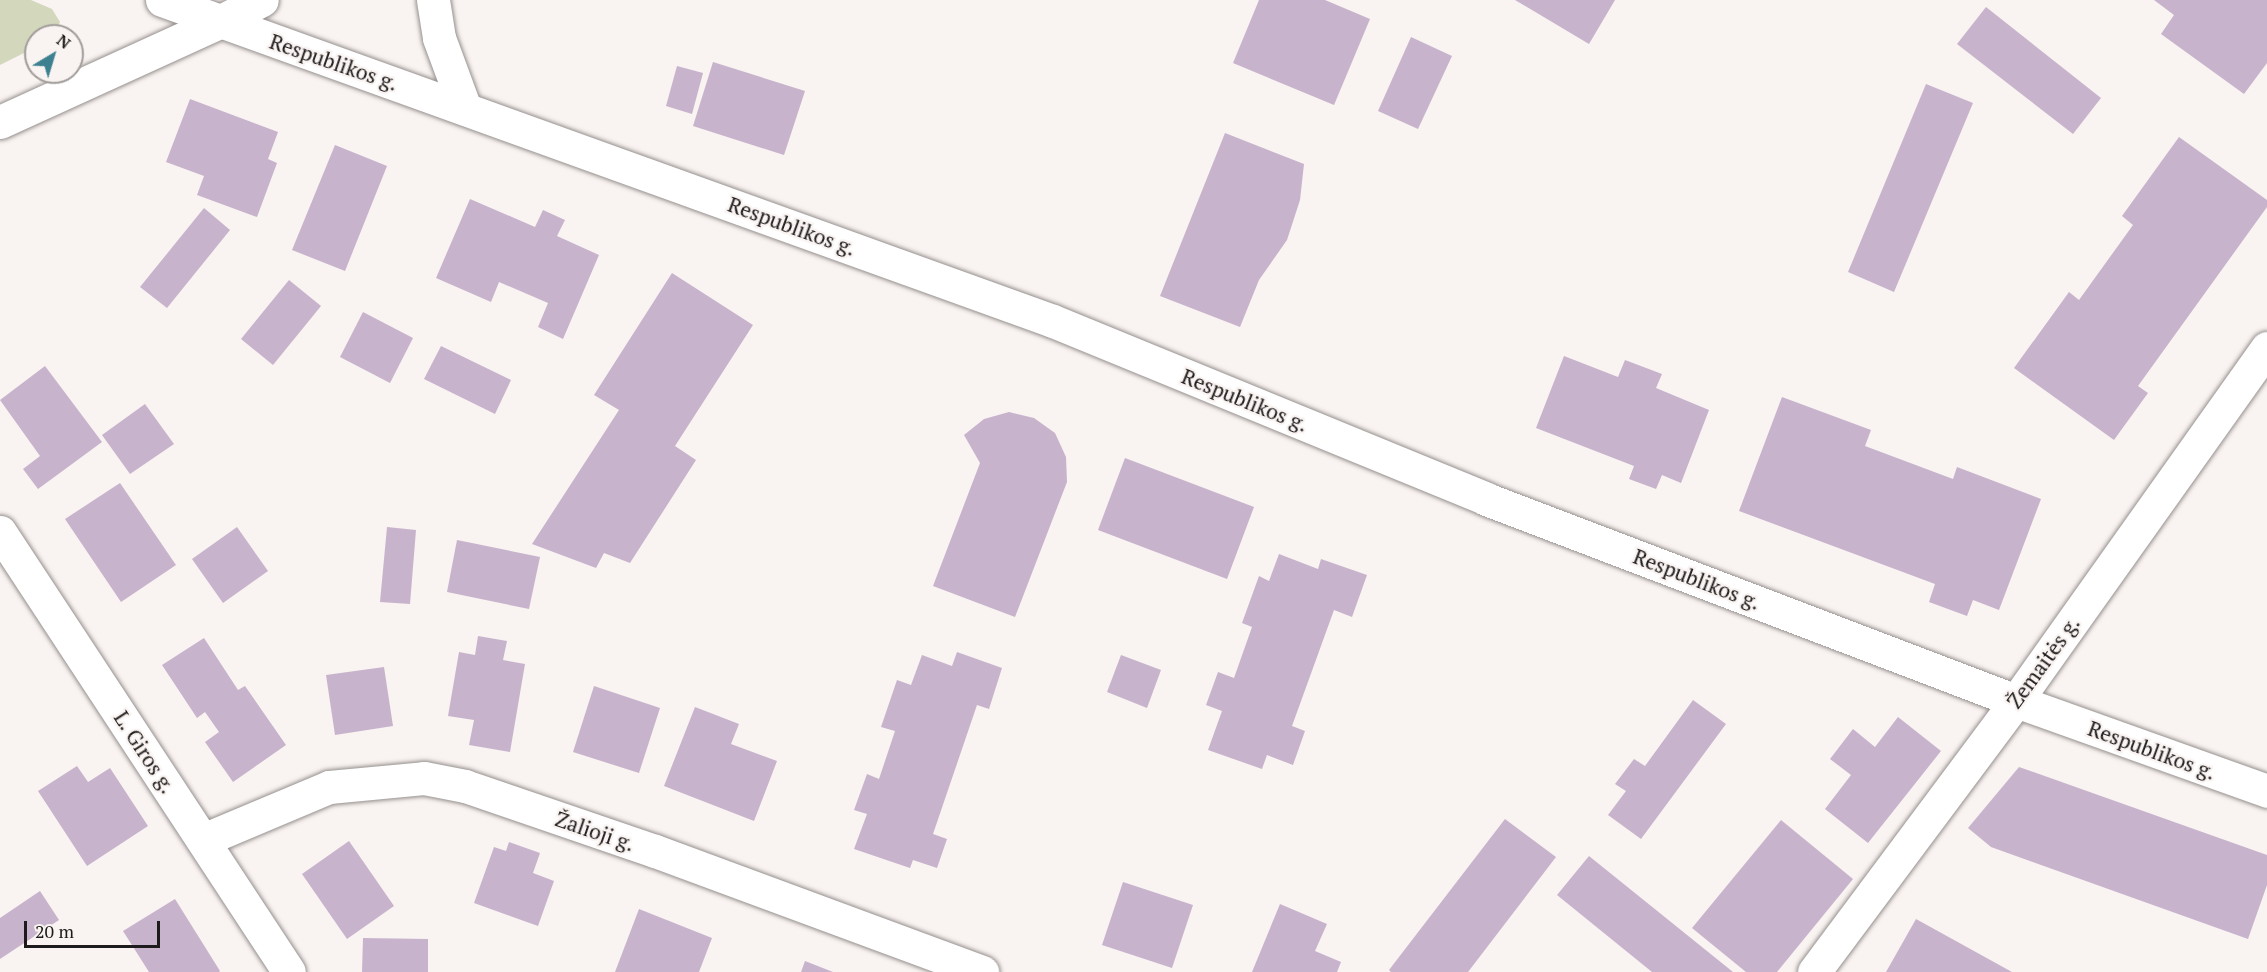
<!DOCTYPE html>
<html>
<head>
<meta charset="utf-8">
<style>
  body { margin:0 }
  #map { position:relative; width:2267px; height:972px; overflow:hidden; background:#f9f3f1; font-family:"PT Serif",serif }
  div>[style] { position:absolute }
  .green>* { inset:0; background:#d3d8bc }
  .building>* { inset:0; background:#c8b3cc }
  .roads { filter:drop-shadow(0 0 2px #95908e) drop-shadow(0 0 2px #95908e) }
  .minor>* { height:33px; margin:-16.5px; padding:0 16.5px; transform-origin:16.5px; border-radius:16.5px; background:#fff }
  .secondary>* { height:33px; margin:-16.5px; padding:0 16.5px; transform-origin:16.5px; border-radius:16.5px; background:#fff }
  .primary>* { height:33px; margin:-16.5px; padding:0 16.5px; transform-origin:16.5px; border-radius:16.5px; background:#fff }
  span { translate:-50% -50%; white-space:nowrap; text-align:center; line-height:1.15; -webkit-text-stroke:4.5px #f9f3f1; paint-order:stroke }
  .street-label { font-size:21px; color:#1d1b1b }
  .north { position:absolute; left:24px; top:24px; width:60px; height:60px; box-sizing:border-box; background:#f9f3f1; border:2px solid #a19d9b; border-radius:50%; rotate:38deg; font-size:16px; font-weight:700; line-height:24px; text-align:center; color:#1d1b1b }
  .north::after { content:''; display:block; margin:auto; width:21px; height:27px; background:#3d8190; clip-path:polygon(50% 0,100% 100%,50% 72%,0 100%) }
  .scale { position:absolute; left:24px; top:921px; width:136px; height:27px; box-sizing:border-box; border:3px solid #1d1b1b; border-top:0; padding-left:8px; font-size:18px; line-height:21px; white-space:nowrap; color:#1d1b1b; -webkit-text-stroke:4px #f9f3f1; paint-order:stroke }
</style>
</head>
<body>
<div id="map">
  <div class="green">
    <div style="clip-path:polygon(0 0,31px 0,52px 9px,60px 22px,54px 36px,36px 36px,36px 47px,0 65px)"></div>
  </div>
  <div class="building">
    <div style="clip-path:polygon(1259px 0,1325px 0,1370px 19px,1334px 105px,1233px 63px)"></div>
    <div style="clip-path:polygon(1515px 0,1615px 0,1589px 44px)"></div>
    <div style="clip-path:polygon(2154px 0,2267px 0,2267px 63px,2244px 94px,2161px 34px,2174px 15px)"></div>
    <div style="clip-path:polygon(1986px 7px,2101px 98px,2073px 134px,1957px 44px)"></div>
    <div style="clip-path:polygon(1411px 37px,1452px 56px,1418px 129px,1378px 111px)"></div>
    <div style="clip-path:polygon(713px 62px,805px 91px,784px 155px,693px 126px)"></div>
    <div style="clip-path:polygon(677px 66px,703px 73px,692px 114px,666px 106px)"></div>
    <div style="clip-path:polygon(1926px 84px,1973px 103px,1894px 292px,1848px 272px)"></div>
    <div style="clip-path:polygon(190px 99px,278px 132px,268px 159px,277px 163px,257px 217px,197px 195px,204px 176px,166px 162px)"></div>
    <div style="clip-path:polygon(1225px 133px,1304px 164px,1300px 200px,1287px 240px,1259px 280px,1240px 327px,1160px 296px)"></div>
    <div style="clip-path:polygon(2179px 137px,2267px 200px,2267px 207px,2138px 386px,2148px 393px,2114px 440px,2014px 368px,2069px 292px,2079px 300px,2133px 225px,2122px 216px)"></div>
    <div style="clip-path:polygon(335px 145px,387px 166px,345px 271px,292px 250px)"></div>
    <div style="clip-path:polygon(470px 199px,535px 227px,543px 210px,565px 220px,557px 236px,599px 255px,563px 339px,538px 327px,548px 303px,499px 282px,491px 302px,436px 278px)"></div>
    <div style="clip-path:polygon(204px 208px,230px 230px,167px 308px,140px 287px)"></div>
    <div style="clip-path:polygon(672px 273px,753px 325px,675px 446px,696px 460px,630px 563px,604px 553px,596px 568px,532px 544px,619px 410px,594px 395px)"></div>
    <div style="clip-path:polygon(289px 280px,321px 306px,273px 365px,241px 339px)"></div>
    <div style="clip-path:polygon(363px 312px,413px 338px,390px 383px,340px 357px)"></div>
    <div style="clip-path:polygon(441px 346px,511px 380px,495px 414px,424px 379px)"></div>
    <div style="clip-path:polygon(1564px 356px,1618px 377px,1625px 360px,1662px 374px,1656px 388px,1709px 410px,1681px 483px,1662px 475px,1656px 489px,1629px 479px,1634px 466px,1536px 428px)"></div>
    <div style="clip-path:polygon(45px 366px,102px 442px,38px 489px,23px 469px,40px 456px,0 400px)"></div>
    <div style="clip-path:polygon(1782px 397px,1871px 430px,1865px 446px,1953px 479px,1957px 467px,2041px 499px,1999px 610px,1973px 600px,1967px 616px,1929px 602px,1935px 584px,1739px 511px)"></div>
    <div style="clip-path:polygon(145px 404px,174px 444px,130px 474px,102px 435px)"></div>
    <div style="clip-path:polygon(1009px 412px,1034px 418px,1055px 433px,1066px 457px,1067px 482px,1015px 617px,933px 586px,980px 463px,964px 435px,984px 419px)"></div>
    <div style="clip-path:polygon(1125px 458px,1254px 507px,1227px 579px,1098px 530px)"></div>
    <div style="clip-path:polygon(120px 483px,176px 565px,121px 602px,65px 519px)"></div>
    <div style="clip-path:polygon(237px 527px,268px 571px,223px 603px,192px 559px)"></div>
    <div style="clip-path:polygon(387px 527px,416px 530px,410px 604px,380px 602px)"></div>
    <div style="clip-path:polygon(457px 540px,540px 557px,529px 609px,447px 592px)"></div>
    <div style="clip-path:polygon(1279px 554px,1318px 569px,1321px 559px,1367px 575px,1352px 617px,1334px 610px,1292px 726px,1305px 731px,1293px 765px,1267px 755px,1262px 769px,1208px 750px,1222px 711px,1206px 705px,1218px 672px,1234px 678px,1252px 627px,1242px 623px,1259px 576px,1269px 581px)"></div>
    <div style="clip-path:polygon(478px 636px,507px 641px,503px 660px,525px 664px,510px 752px,469px 745px,474px 720px,448px 716px,459px 652px,475px 655px)"></div>
    <div style="clip-path:polygon(204px 638px,238px 690px,245px 686px,286px 745px,233px 782px,205px 742px,219px 732px,205px 712px,197px 718px,162px 665px)"></div>
    <div style="clip-path:polygon(957px 652px,1002px 668px,989px 709px,977px 705px,933px 834px,947px 839px,937px 868px,913px 860px,910px 868px,854px 849px,867px 814px,854px 810px,867px 774px,879px 779px,895px 731px,881px 727px,897px 680px,911px 685px,922px 655px,952px 666px)"></div>
    <div style="clip-path:polygon(1121px 655px,1161px 670px,1147px 708px,1107px 692px)"></div>
    <div style="clip-path:polygon(384px 667px,393px 726px,335px 735px,326px 675px)"></div>
    <div style="clip-path:polygon(594px 686px,660px 708px,639px 773px,573px 752px)"></div>
    <div style="clip-path:polygon(1693px 700px,1726px 724px,1641px 839px,1608px 815px,1626px 791px,1615px 784px,1634px 759px,1645px 766px)"></div>
    <div style="clip-path:polygon(695px 707px,739px 724px,731px 744px,777px 761px,754px 821px,664px 786px)"></div>
    <div style="clip-path:polygon(1898px 717px,1941px 751px,1868px 843px,1825px 809px,1851px 775px,1830px 759px,1853px 729px,1875px 747px)"></div>
    <div style="clip-path:polygon(77px 766px,88px 782px,110px 768px,148px 826px,87px 866px,38px 791px)"></div>
    <div style="clip-path:polygon(2019px 767px,2267px 855px,2267px 885px,2248px 939px,1991px 847px,1968px 828px)"></div>
    <div style="clip-path:polygon(1505px 819px,1556px 857px,1468px 972px,1391px 972px,1389px 970px)"></div>
    <div style="clip-path:polygon(1781px 820px,1853px 879px,1777px 972px,1746px 972px,1692px 928px)"></div>
    <div style="clip-path:polygon(349px 841px,394px 906px,347px 939px,302px 874px)"></div>
    <div style="clip-path:polygon(509px 842px,540px 853px,533px 873px,554px 881px,538px 926px,474px 903px,494px 847px,506px 851px)"></div>
    <div style="clip-path:polygon(1589px 856px,1733px 972px,1652px 972px,1557px 895px)"></div>
    <div style="clip-path:polygon(1123px 882px,1193px 905px,1172px 968px,1102px 945px)"></div>
    <div style="clip-path:polygon(40px 891px,59px 920px,0 959px,0 918px)"></div>
    <div style="clip-path:polygon(175px 899px,220px 971px,219px 972px,149px 972px,123px 931px)"></div>
    <div style="clip-path:polygon(1280px 904px,1327px 924px,1315px 951px,1341px 962px,1337px 972px,1252px 972px)"></div>
    <div style="clip-path:polygon(639px 909px,712px 938px,699px 972px,615px 972px)"></div>
    <div style="clip-path:polygon(1916px 919px,2012px 972px,1886px 972px)"></div>
    <div style="clip-path:polygon(363px 938px,428px 939px,428px 972px,362px 972px)"></div>
    <div style="clip-path:polygon(805px 961px,833px 972px,801px 972px)"></div>
  </div>
  <div class="roads">
    <div class="minor">
      <div style="left:0;top:532px;width:526px;rotate:56.7deg"></div>
      <div style="left:203px;top:840px;width:137px;rotate:-22.8deg"></div>
      <div style="left:329px;top:787px;width:95px;rotate:-5.4deg"></div>
      <div style="left:424px;top:778px;width:42px;rotate:11deg"></div>
      <div style="left:465px;top:786px;width:201px;rotate:18.9deg"></div>
      <div style="left:655px;top:851px;width:349px;rotate:20.3deg"></div>
      <div style="left:1814px;top:972px;width:338px;rotate:-53.3deg"></div>
      <div style="left:2016px;top:701px;width:433px;rotate:-54.6deg"></div>
    </div>
    <div class="secondary">
      <div style="left:162px;top:0;width:947px;rotate:19.81deg"></div>
      <div style="left:1053px;top:321px;width:468px;rotate:22.3deg"></div>
      <div style="left:1486px;top:499px;width:567px;rotate:20.86deg"></div>
      <div style="left:2016px;top:701px;width:267px;rotate:19.7deg"></div>
      <div style="left:0;top:122px;width:241px;rotate:-24.5deg"></div>
    </div>
    <div class="primary">
      <div style="left:433px;top:0;width:38px;rotate:81deg"></div>
      <div style="left:439px;top:38px;width:72px;rotate:69.8deg"></div>
      <div style="left:219px;top:22px;width:48px;rotate:-27.1deg"></div>
    </div>
  </div>
  <div class="street-label">
    <span style="left:334px;top:62px;rotate:19deg">Respublikos g.</span>
    <span style="left:792px;top:226px;rotate:20deg">Respublikos g.</span>
    <span style="left:1245px;top:400px;rotate:22deg">Respublikos g.</span>
    <span style="left:1697px;top:579px;rotate:21deg">Respublikos g.</span>
    <span style="left:2043px;top:662px;rotate:-54deg">Žemaitės g.</span>
    <span style="left:2152px;top:750px;rotate:20deg">Respublikos g.</span>
    <span style="left:145px;top:752px;rotate:57deg">L. Giros g.</span>
    <span style="left:595px;top:831px;rotate:19deg">Žalioji g.</span>
  </div>
  <div class="north">N</div>
  <div class="scale">20 m</div>
</div>
</body>
</html>
